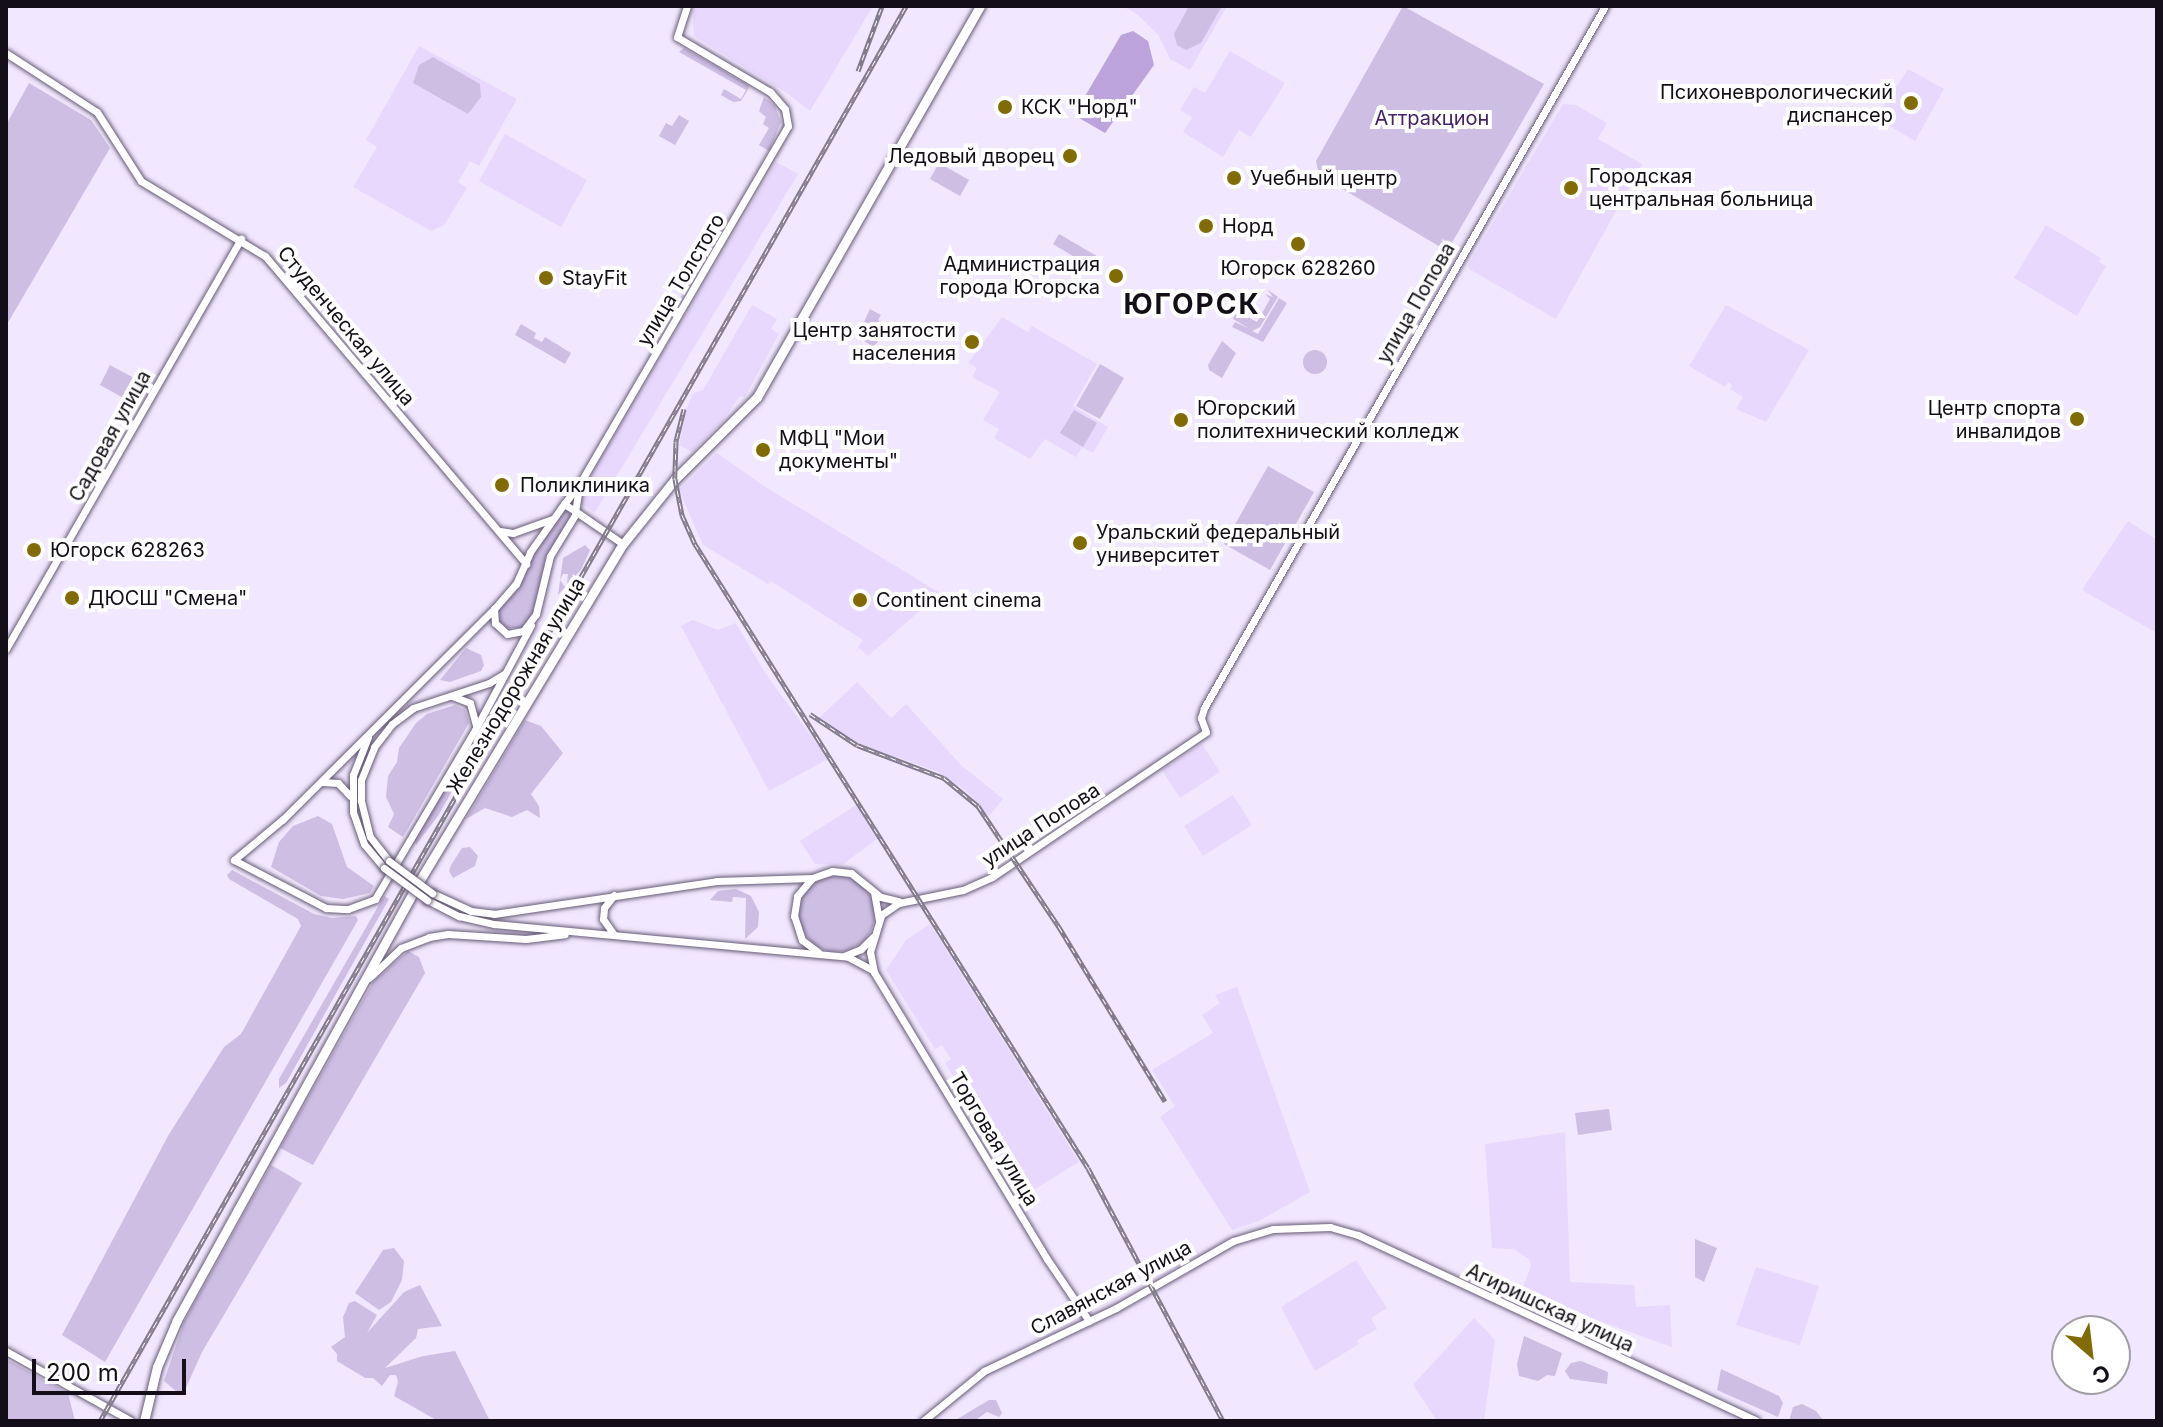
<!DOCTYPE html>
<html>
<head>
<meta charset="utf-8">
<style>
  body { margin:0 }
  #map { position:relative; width:2163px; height:1427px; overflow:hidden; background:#f1e7fe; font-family:Inter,sans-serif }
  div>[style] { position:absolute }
  .built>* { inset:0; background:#e8d8fd }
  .green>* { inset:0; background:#cebee4 }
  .round { border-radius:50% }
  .water>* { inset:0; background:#bca3db }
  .roads { filter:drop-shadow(0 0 2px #665b75) drop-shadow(0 0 2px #665b75) }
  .minor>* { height:7px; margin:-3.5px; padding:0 3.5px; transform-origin:3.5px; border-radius:3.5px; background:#fff }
  .major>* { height:9px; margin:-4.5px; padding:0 4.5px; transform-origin:4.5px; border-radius:4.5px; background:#fff }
  .rail>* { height:5px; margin-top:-2.5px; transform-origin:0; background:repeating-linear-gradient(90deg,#fff 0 6px,#827b8b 0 12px); box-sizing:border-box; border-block:2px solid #827b8b }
  .bridges { filter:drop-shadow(0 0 2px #665b75) drop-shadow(0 0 2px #665b75) }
  .minor-bridge>* { height:7px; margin:-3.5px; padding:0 3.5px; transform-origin:3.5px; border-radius:3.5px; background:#fff }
  .dots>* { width:22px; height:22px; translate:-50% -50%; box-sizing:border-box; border:4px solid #fff; border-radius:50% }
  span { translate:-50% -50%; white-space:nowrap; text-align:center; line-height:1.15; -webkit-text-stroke:8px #fff; paint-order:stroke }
  .poi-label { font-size:20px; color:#130e18 }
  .right { translate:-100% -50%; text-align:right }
  .left { translate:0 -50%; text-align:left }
  .park-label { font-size:20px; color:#442264 }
  .street-label { font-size:20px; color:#130e18 }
  .district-label { font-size:28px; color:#130e18; font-weight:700; letter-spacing:2px }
  .frame { position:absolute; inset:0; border:8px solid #130e18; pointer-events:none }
  .north { position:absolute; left:2051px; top:1315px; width:80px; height:80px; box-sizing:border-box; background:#fff; border:2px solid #a19fa3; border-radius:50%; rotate:152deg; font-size:22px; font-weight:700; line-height:32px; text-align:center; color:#130e18 }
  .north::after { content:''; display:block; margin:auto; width:28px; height:36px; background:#816b05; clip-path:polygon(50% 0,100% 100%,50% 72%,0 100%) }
  .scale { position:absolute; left:32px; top:1359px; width:154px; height:36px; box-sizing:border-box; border:4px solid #130e18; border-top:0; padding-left:10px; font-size:24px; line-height:28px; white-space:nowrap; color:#130e18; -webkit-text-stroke:6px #fff; paint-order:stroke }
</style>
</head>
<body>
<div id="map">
  <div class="built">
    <div style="clip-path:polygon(692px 6px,873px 6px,810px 111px,787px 93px,694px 36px)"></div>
    <div style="clip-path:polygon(1123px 6px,1227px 6px,1190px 70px,1170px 59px,1159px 36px,1138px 15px)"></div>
    <div style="clip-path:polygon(419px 46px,517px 99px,479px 166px,470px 161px,458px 182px,467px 188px,444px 225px,431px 231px,353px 187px,377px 147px,366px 140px)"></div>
    <div style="clip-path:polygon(1230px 51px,1285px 83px,1251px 137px,1239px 130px,1223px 157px,1183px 132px,1192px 117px,1180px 110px,1194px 87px,1205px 93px)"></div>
    <div style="clip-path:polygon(1908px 69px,1944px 89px,1915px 141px,1876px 118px)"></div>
    <div style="clip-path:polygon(1563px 104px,1576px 105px,1607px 123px,1598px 139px,1642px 164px,1556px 319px,1469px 269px,1468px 265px)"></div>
    <div style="clip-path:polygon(505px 134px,587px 180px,561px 227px,479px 181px)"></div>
    <div style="clip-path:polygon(776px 162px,798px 174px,595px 512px,581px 504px,580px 494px)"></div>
    <div style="clip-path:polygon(2046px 225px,2101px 258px,2099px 262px,2106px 266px,2077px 316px,2014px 278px)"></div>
    <div style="clip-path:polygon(752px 305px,777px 319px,771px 329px,779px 334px,745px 397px,740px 396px,721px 423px,692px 452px,679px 445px,686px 410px,693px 393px,703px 390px)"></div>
    <div style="clip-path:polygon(1726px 305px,1809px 350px,1766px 422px,1736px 409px,1743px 397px,1730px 389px,1732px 385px,1728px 382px,1725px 387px,1689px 366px)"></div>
    <div style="clip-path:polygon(1002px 317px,1028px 332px,1032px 326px,1097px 364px,1073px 406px,1108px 427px,1093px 453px,1082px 447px,1076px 457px,1045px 439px,1030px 459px,994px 438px,999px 429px,983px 420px,1000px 392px,972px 377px,977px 368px,968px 363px)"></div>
    <div style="clip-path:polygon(717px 453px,767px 488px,940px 593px,868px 656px,858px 647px,863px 640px,771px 581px,768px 584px,703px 545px,679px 490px)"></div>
    <div style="clip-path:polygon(2128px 521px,2157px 540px,2157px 633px,2082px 590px)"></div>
    <div style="clip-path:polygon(693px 620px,718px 630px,736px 623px,765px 673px,828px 759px,769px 791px,681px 626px)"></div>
    <div style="clip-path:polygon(857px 682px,891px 718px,906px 704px,961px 765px,1003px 799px,989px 816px,965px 790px,936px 771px,851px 741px,819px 718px)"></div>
    <div style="clip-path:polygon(1202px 744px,1220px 772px,1180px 798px,1162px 770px)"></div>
    <div style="clip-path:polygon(1233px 795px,1252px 825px,1203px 856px,1184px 826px)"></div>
    <div style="clip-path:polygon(856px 805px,877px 839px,842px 865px,815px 864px,800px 841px)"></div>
    <div style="clip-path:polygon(930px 924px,1079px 1162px,1025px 1195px,945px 1063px,951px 1059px,942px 1045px,935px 1049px,886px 970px,906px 940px)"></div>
    <div style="clip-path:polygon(1237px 987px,1310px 1192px,1261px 1220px,1232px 1230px,1160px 1117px,1175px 1106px,1152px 1070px,1213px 1033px,1202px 1015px,1220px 1003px,1215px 995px)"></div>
    <div style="clip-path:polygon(1565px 1132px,1570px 1282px,1634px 1285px,1636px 1307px,1670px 1305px,1672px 1347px,1521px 1293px,1531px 1266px,1529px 1259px,1514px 1249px,1492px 1248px,1485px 1144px)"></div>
    <div style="clip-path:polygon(1356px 1260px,1387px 1308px,1371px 1318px,1377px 1329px,1357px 1340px,1359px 1344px,1315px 1371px,1281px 1307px)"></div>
    <div style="clip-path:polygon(1756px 1267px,1819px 1286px,1800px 1345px,1736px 1325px)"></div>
    <div style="clip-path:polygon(1474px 1318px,1495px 1340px,1484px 1421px,1437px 1421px,1413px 1385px)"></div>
  </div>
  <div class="green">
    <div style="clip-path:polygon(1189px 6px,1222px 6px,1201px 43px,1186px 50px,1177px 45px,1174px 34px)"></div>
    <div style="clip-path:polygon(1403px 6px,1544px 84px,1450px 246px,1442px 248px,1319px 175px,1316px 161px)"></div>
    <div style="clip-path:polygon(684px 48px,748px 85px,749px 88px,741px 101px,733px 102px,721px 95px,724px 89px,741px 99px,746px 90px,679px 52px)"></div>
    <div style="clip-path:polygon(433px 57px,480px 84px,481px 97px,468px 114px,413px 83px,419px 65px)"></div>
    <div style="clip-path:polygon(29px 83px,91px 120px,110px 148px,6px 326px,6px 125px)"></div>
    <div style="clip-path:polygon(764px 97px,775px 106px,781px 122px,769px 151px,759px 145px,769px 128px,763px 124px,766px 117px,759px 111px)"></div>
    <div style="clip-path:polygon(679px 115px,689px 121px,675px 145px,659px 136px,666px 123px,672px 126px)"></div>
    <div style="clip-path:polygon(939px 163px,969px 180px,960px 196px,930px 179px)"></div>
    <div style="clip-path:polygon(1059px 234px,1102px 259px,1096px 270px,1053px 244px)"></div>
    <div style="clip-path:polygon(1267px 289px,1278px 297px,1260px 327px,1252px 331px,1258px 334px,1279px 298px,1287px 303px,1263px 342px,1232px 327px,1235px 322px,1250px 329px,1233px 319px,1235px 310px,1257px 322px,1270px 299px,1265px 294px,1273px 297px)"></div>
    <div style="clip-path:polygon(870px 309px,881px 315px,878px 320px,888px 326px,874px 347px,857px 337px)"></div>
    <div style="clip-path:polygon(521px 324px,536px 333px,534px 338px,542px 342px,545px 337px,571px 353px,565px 364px,515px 335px)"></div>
    <div style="clip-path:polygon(1222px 341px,1236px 353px,1222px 378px,1209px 370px,1208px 365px)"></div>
    <div class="round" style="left:1303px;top:350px;width:24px;height:24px"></div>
    <div style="clip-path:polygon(1100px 364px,1124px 378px,1100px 419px,1076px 406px)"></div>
    <div style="clip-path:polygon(110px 365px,145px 384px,134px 404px,100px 385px)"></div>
    <div style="clip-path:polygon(1074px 410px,1097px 423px,1083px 447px,1060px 433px)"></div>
    <div style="clip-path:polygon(1268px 466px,1314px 492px,1270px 570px,1224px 544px)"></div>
    <div style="clip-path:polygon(564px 510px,569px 511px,571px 517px,546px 557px,533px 612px,523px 628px,504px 628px,497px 618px,497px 612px,517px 589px,537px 549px)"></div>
    <div style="clip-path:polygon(585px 545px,590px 550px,581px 570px,567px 584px,568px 574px,563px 574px,560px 580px,565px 587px,558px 595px,563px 558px)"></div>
    <div style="clip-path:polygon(466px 648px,481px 655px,484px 665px,481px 671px,450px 682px,440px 680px)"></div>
    <div style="clip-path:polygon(455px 705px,465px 710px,469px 723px,403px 837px,388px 827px,394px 814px,386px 797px,388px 776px,397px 762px,399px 748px,416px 723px,427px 714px)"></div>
    <div style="clip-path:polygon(490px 714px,493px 719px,438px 816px,416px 845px,414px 841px)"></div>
    <div style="clip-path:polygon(525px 720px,541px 726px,563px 753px,531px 794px,539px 806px,540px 818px,527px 810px,512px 817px,485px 808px,466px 819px)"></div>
    <div style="clip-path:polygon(318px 816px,332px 824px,347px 867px,374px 886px,370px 893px,343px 899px,321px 896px,271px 867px,279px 842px,293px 826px)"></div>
    <div style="clip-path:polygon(470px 847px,478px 856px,475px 866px,453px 878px,449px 871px,451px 865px,462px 848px)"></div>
    <div style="clip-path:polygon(232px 870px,314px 914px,332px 918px,356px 916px,358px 920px,105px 1362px,62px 1335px,168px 1136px,224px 1047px,241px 1034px,301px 926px,298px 919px,229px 879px,227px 875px)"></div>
    <div class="round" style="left:799px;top:876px;width:76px;height:76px"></div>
    <div style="clip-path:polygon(736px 889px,751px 896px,759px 912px,758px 927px,745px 939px,746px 898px,733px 897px,732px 902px,710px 900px,718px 891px)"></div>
    <div style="clip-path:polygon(384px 896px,389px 899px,286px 1083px,279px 1088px,279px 1079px)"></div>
    <div style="clip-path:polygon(408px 951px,419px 957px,425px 973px,313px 1165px,280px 1148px,373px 982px)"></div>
    <div style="clip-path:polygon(1609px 1109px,1612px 1130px,1578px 1135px,1575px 1113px)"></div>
    <div style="clip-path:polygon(271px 1165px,302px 1183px,202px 1352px,185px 1390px,177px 1392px,164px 1381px,184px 1322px)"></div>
    <div style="clip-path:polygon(1695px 1239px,1717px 1248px,1704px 1282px,1695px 1277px)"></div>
    <div style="clip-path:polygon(394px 1248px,404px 1261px,402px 1280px,391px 1302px,379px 1310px,355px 1293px,383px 1250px)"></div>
    <div style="clip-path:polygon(420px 1285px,442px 1326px,418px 1329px,416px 1338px,385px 1368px,423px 1356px,455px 1351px,490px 1421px,438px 1421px,394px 1396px,398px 1382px,396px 1375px,390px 1375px,382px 1386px,373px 1378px,365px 1378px,337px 1361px,337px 1354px,331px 1347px,345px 1337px,343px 1317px,349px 1303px,355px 1301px,377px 1315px,367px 1333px,404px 1292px)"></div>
    <div style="clip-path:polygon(1524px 1336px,1562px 1353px,1555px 1376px,1547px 1375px,1538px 1381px,1519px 1376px,1517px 1364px)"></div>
    <div style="clip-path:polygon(6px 1359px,68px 1393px,75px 1421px,6px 1421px)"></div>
    <div style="clip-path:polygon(1581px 1361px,1608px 1372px,1607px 1384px,1570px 1379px,1565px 1371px,1571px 1363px)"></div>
    <div style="clip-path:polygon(1721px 1369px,1779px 1396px,1783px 1403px,1778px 1417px,1717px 1390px)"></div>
    <div style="clip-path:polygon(989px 1400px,996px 1400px,1002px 1413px,999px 1417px,987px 1412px,974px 1421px,954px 1421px)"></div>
    <div style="clip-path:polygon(1802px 1404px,1816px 1411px,1824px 1421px,1789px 1421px,1793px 1407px)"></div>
  </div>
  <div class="water">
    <div style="clip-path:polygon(1133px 31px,1148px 41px,1154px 65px,1105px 133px,1074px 115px,1121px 35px)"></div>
  </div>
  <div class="roads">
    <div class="minor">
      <div style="left:6px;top:53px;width:108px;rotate:33deg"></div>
      <div style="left:97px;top:112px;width:82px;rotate:57.5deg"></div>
      <div style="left:141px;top:181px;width:145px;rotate:31.2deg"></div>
      <div style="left:265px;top:256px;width:404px;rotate:49.7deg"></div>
      <div style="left:579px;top:487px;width:24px;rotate:99deg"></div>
      <div style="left:575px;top:511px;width:58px;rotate:34.5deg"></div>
      <div style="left:564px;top:504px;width:24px;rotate:-52deg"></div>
      <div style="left:579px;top:485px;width:415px;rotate:-59.8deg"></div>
      <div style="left:788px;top:126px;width:17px;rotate:-100deg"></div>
      <div style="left:785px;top:109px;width:23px;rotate:-131deg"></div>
      <div style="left:770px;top:92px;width:108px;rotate:-149.4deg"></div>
      <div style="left:677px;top:37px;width:33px;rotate:-72deg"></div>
      <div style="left:564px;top:504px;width:13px;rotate:32deg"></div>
      <div style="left:575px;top:511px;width:4px;rotate:90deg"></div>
      <div style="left:575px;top:515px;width:48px;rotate:121.4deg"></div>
      <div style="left:550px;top:556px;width:60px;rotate:103.6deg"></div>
      <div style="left:536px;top:614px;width:21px;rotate:127deg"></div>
      <div style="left:523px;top:631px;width:16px;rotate:169deg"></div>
      <div style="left:507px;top:634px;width:16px;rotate:-137deg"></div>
      <div style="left:495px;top:623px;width:14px;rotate:-94deg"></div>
      <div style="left:494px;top:609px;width:33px;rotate:-49deg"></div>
      <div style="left:516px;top:584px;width:35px;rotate:-66deg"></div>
      <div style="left:530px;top:552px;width:59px;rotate:-54.7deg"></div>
      <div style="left:500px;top:531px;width:13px;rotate:9deg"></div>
      <div style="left:513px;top:533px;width:41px;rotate:-19.7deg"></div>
      <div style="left:494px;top:609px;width:298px;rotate:135.1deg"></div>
      <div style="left:283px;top:819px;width:64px;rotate:140.1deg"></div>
      <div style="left:234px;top:860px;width:104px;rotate:27.6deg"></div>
      <div style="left:326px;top:908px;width:22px;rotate:3deg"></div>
      <div style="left:348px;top:909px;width:29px;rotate:-20deg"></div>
      <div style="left:375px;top:899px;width:196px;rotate:-59.4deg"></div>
      <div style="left:475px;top:730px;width:119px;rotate:-61.9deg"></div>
      <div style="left:6px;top:649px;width:473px;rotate:-60.2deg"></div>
      <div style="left:452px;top:696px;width:19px;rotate:21deg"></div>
      <div style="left:470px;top:703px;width:23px;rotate:75deg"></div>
      <div style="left:368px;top:737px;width:41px;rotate:111.5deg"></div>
      <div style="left:353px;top:775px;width:37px;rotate:90deg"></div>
      <div style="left:353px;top:812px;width:34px;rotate:71deg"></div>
      <div style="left:364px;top:844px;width:31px;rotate:50deg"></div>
      <div style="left:322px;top:782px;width:16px;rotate:4deg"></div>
      <div style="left:338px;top:783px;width:18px;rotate:47deg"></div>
      <div style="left:389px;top:861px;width:31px;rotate:-128deg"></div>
      <div style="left:370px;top:837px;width:38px;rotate:-104deg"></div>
      <div style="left:361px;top:800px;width:20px;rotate:-90deg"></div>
      <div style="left:361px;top:780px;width:35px;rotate:-68deg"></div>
      <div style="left:374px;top:747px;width:29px;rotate:-52deg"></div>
      <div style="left:392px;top:724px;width:26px;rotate:-37deg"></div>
      <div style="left:413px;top:708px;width:80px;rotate:-18.2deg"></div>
      <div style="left:489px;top:683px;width:17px;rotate:-31deg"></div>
      <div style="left:874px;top:892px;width:27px;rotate:80deg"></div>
      <div style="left:432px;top:893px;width:43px;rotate:24.8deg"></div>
      <div style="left:471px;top:911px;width:23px;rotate:7deg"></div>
      <div style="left:494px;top:914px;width:225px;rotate:-8.4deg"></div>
      <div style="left:717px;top:881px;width:95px;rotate:-1.8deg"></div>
      <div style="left:614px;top:895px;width:16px;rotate:128deg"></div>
      <div style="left:604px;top:908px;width:11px;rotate:95deg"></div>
      <div style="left:603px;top:919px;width:19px;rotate:55deg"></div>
      <div style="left:427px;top:900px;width:36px;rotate:27deg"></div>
      <div style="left:459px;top:916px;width:36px;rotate:13deg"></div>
      <div style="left:494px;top:924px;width:356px;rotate:5.3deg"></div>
      <div style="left:848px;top:957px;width:26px;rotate:28deg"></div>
      <div style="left:818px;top:952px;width:20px;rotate:-143deg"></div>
      <div style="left:802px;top:940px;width:25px;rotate:-108deg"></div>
      <div style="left:794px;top:916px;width:20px;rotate:-81deg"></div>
      <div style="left:797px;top:896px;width:23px;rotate:-50deg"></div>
      <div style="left:812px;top:878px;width:21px;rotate:-19deg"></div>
      <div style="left:832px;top:871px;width:19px;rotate:6deg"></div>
      <div style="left:851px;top:873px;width:38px;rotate:39deg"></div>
      <div style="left:881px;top:897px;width:18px;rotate:13deg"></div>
      <div style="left:844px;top:956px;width:18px;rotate:-22deg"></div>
      <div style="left:861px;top:949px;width:17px;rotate:-45deg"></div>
      <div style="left:369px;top:978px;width:44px;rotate:-43.2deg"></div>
      <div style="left:401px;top:948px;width:30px;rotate:-21deg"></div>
      <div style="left:429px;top:937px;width:19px;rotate:-9deg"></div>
      <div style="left:448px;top:934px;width:78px;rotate:3.7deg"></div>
      <div style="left:526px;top:939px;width:39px;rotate:-7deg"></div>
      <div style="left:1089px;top:1321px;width:75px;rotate:-124.1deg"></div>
      <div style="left:1047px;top:1259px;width:335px;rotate:-121.1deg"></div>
      <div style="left:874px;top:972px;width:20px;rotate:-101deg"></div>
      <div style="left:870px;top:952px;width:39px;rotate:-73deg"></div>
      <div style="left:881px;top:915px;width:22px;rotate:-34deg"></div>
      <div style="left:899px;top:903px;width:65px;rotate:-11.5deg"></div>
      <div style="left:963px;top:890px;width:32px;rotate:-24deg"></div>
      <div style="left:992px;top:877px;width:258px;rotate:-34.1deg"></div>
      <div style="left:1206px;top:732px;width:15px;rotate:-110deg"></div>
      <div style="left:1201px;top:718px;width:10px;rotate:-73deg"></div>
      <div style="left:1204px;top:708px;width:808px;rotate:-60.26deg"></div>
      <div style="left:6px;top:1351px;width:143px;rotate:29.2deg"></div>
      <div style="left:923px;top:1421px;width:79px;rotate:-39.3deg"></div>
      <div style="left:984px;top:1371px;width:146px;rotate:-25.5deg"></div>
      <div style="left:1116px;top:1308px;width:135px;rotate:-29.8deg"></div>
      <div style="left:1233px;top:1241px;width:42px;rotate:-16.7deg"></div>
      <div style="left:1273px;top:1229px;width:57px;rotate:-2deg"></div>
      <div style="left:1330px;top:1227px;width:29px;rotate:16deg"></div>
      <div style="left:1358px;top:1235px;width:439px;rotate:25deg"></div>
    </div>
    <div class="major">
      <div style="left:144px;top:1421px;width:56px;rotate:-76.5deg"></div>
      <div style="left:157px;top:1367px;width:51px;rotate:-66.9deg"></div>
      <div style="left:177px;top:1320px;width:503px;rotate:-61.09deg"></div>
      <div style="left:420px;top:880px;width:393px;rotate:-58.9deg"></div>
      <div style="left:623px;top:544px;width:83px;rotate:-51.3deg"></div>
      <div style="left:675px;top:479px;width:116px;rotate:-45deg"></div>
      <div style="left:757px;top:397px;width:450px;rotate:-60.3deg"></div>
    </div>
  </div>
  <div class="rail">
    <div style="left:858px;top:71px;width:69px;rotate:-69.7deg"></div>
    <div style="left:684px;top:409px;width:34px;rotate:104deg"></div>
    <div style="left:676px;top:442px;width:37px;rotate:92deg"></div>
    <div style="left:675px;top:479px;width:37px;rotate:79deg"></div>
    <div style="left:682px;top:515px;width:32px;rotate:66deg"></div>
    <div style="left:695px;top:544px;width:737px;rotate:57.8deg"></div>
    <div style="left:1088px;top:1168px;width:287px;rotate:61.9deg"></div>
    <div style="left:810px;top:714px;width:56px;rotate:33.4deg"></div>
    <div style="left:857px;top:745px;width:93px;rotate:20.8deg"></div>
    <div style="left:944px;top:778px;width:44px;rotate:39.5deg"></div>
    <div style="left:978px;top:806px;width:146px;rotate:56.2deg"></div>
    <div style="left:1059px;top:927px;width:204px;rotate:58.7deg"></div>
    <div style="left:100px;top:1421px;width:1628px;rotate:-60.33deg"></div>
  </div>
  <div class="bridges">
    <div class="minor-bridge">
      <div style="left:389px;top:861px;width:54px;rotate:36.7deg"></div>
      <div style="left:384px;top:868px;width:54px;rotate:36.7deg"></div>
    </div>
  </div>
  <div class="dots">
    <div style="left:1911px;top:103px;background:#816b05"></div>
    <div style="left:1005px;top:107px;background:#816b05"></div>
    <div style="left:1070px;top:156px;background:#816b05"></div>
    <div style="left:1234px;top:178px;background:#816b05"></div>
    <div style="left:1571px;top:188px;background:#816b05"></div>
    <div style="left:1206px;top:226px;background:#816b05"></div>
    <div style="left:1298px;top:244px;background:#816b05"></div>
    <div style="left:1116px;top:276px;background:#816b05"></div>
    <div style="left:546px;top:278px;background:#816b05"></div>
    <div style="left:972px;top:342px;background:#816b05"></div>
    <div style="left:2077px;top:419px;background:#816b05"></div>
    <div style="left:1181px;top:420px;background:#816b05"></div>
    <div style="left:763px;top:450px;background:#816b05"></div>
    <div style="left:502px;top:485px;background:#816b05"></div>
    <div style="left:1080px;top:543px;background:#816b05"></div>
    <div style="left:34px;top:550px;background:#816b05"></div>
    <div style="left:72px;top:598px;background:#816b05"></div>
    <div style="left:860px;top:600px;background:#816b05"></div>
  </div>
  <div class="poi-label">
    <span class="right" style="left:1893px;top:104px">Психоневрологический<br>диспансер</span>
    <span class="left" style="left:1021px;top:107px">КСК "Норд"</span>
    <span class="right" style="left:1054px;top:156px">Ледовый дворец</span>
    <span class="left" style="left:1589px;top:188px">Городская<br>центральная больница</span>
    <span class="left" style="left:1250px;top:178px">Учебный центр</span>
    <span class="left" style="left:1222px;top:226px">Норд</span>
    <span class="right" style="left:1100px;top:276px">Администрация<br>города Югорска</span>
    <span style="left:1298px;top:268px">Югорск 628260</span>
    <span class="left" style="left:562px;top:278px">StayFit</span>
    <span class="right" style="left:956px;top:342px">Центр занятости<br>населения</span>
    <span class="left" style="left:1197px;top:420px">Югорский<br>политехнический колледж</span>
    <span class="right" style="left:2061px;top:420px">Центр спорта<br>инвалидов</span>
    <span class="left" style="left:779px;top:450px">МФЦ "Мои<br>документы"</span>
    <span class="left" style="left:520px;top:485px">Поликлиника</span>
    <span class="left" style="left:1096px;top:544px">Уральский федеральный<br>университет</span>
    <span class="left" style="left:50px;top:550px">Югорск 628263</span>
    <span class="left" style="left:88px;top:598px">ДЮСШ "Смена"</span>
    <span class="left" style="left:876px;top:600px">Continent cinema</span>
  </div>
  <div class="park-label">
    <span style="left:1432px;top:118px">Аттракцион</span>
  </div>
  <div class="street-label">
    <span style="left:681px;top:280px;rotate:-59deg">улица Толстого</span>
    <span style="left:1416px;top:303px;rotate:-60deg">улица Попова</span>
    <span style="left:346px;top:326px;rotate:50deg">Студенческая улица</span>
    <span style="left:110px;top:436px;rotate:-61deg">Садовая улица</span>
    <span style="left:516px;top:686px;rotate:-59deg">Железнодорожная улица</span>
    <span style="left:1041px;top:825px;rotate:-33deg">улица Попова</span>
    <span style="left:994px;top:1139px;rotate:59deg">Торговая улица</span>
    <span style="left:1111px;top:1288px;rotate:-28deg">Славянская улица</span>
    <span style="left:1550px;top:1308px;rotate:25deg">Агиришская улица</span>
  </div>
  <div class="district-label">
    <span style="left:1192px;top:304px">ЮГОРСК</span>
  </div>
  <div class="frame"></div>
  <div class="north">С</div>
  <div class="scale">200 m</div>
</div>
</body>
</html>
